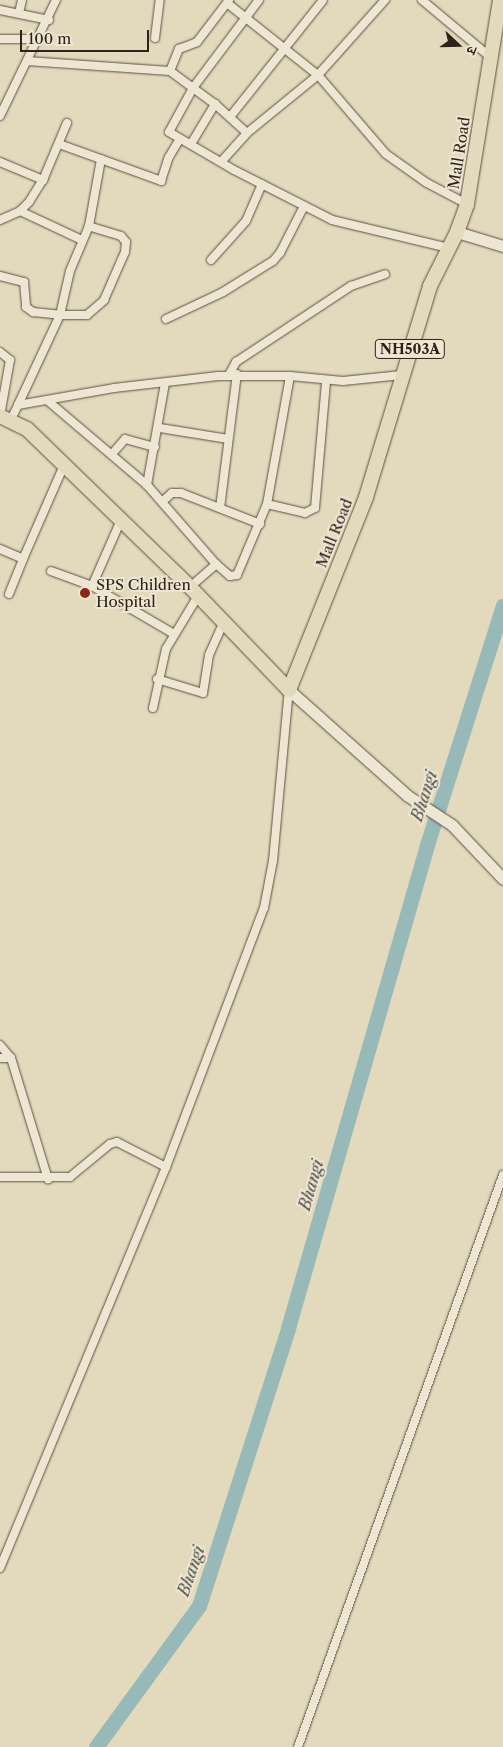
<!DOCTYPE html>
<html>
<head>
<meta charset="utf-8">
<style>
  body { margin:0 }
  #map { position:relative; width:503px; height:1747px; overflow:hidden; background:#e3d9bc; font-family:"Libre Caslon Text","Noto Serif Devanagari",serif }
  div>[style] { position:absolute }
  .river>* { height:15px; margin:-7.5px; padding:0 7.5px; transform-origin:7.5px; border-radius:7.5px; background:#97b9b8 }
  .roads { filter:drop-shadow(0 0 1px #5d4f42) drop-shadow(0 0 1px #5d4f42) }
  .street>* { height:8px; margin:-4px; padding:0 4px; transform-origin:4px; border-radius:4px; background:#ede6d3 }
  .secondary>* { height:11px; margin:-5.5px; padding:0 5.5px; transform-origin:5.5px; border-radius:5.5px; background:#ede6d3 }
  .highway>* { height:14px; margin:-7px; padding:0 7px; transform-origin:7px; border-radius:7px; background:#e3d9bc }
  .dots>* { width:14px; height:14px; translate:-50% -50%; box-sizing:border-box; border:2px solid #ede6d3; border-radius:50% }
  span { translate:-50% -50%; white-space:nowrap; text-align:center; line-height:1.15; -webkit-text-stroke:4px #ede6d3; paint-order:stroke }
  .shield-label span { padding:1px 4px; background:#ede6d3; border:1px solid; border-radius:4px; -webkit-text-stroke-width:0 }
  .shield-label { font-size:14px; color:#302119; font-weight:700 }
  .street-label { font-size:15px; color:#302119 }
  .poi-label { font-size:15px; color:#302119 }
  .left { translate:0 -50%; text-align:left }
  .water-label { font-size:16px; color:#4f4f49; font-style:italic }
  .north { position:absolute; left:433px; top:20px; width:50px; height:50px; -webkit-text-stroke:4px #ede6d3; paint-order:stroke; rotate:111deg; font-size:14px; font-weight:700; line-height:20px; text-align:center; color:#302119 }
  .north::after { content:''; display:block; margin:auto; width:18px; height:22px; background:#302119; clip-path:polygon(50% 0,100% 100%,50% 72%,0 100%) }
  .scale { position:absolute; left:20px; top:30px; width:129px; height:22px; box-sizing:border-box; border:2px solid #302119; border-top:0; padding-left:6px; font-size:15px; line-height:18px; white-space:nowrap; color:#302119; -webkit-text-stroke:4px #ede6d3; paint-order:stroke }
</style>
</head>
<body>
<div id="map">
  <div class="river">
    <div style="left:96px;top:1747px;width:175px;rotate:-53.9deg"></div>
    <div style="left:199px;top:1606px;width:292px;rotate:-72.2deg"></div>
    <div style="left:288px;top:1328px;width:503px;rotate:-73.94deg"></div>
    <div style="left:427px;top:845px;width:251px;rotate:-72.4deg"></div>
  </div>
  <div class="roads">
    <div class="street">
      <div style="left:259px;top:0;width:110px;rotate:126.9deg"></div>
      <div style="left:193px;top:88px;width:50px;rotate:118.6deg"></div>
      <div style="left:169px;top:132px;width:75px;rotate:30.3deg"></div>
      <div style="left:234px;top:170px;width:110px;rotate:27deg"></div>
      <div style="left:332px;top:220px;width:120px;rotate:13.5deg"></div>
      <div style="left:422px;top:0;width:87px;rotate:39.9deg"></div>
      <div style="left:227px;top:3px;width:116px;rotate:38.4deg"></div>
      <div style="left:318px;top:75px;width:104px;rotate:49.3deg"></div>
      <div style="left:386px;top:154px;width:50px;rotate:35.3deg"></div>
      <div style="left:427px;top:183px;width:45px;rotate:27.7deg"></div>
      <div style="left:0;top:10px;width:50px;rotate:11.5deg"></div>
      <div style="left:19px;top:13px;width:13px;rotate:-77deg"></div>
      <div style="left:155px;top:38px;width:38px;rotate:-83deg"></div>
      <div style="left:0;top:39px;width:39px"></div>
      <div style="left:27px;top:61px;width:143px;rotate:4deg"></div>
      <div style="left:170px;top:71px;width:56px;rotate:36.3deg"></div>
      <div style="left:215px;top:104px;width:43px;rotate:42.2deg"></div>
      <div style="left:247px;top:133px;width:92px;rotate:-39.2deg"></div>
      <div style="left:318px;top:75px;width:101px;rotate:-48.2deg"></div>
      <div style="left:170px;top:71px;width:24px;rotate:-68deg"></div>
      <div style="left:179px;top:49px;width:19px;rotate:-21deg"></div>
      <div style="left:197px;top:42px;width:53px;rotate:-52.7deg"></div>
      <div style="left:0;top:116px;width:129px;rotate:-64.2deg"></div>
      <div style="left:230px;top:117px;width:149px;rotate:-51.5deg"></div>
      <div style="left:59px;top:144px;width:109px;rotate:19.9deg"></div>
      <div style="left:161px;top:181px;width:25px;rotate:-72deg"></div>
      <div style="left:169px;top:157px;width:21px;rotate:-59deg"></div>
      <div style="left:191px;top:144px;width:47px;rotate:-59deg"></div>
      <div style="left:0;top:162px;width:47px;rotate:22.7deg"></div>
      <div style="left:221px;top:162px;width:39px;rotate:-48deg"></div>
      <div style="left:20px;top:211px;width:68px;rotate:25.1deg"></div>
      <div style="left:0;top:220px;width:22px;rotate:-24deg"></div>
      <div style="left:20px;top:211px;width:13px;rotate:-45deg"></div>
      <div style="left:29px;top:202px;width:26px;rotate:-58deg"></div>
      <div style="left:43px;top:180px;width:62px;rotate:-67.2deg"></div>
      <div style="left:89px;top:226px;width:68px;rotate:-79.8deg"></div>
      <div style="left:211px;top:260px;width:52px;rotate:-48.1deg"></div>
      <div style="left:246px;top:221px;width:40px;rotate:-66.6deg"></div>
      <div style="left:0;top:276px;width:25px;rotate:14deg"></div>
      <div style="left:24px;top:282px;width:25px;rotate:85deg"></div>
      <div style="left:26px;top:307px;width:9px;rotate:36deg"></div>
      <div style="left:33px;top:312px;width:27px;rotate:6deg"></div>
      <div style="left:60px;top:315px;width:27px"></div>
      <div style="left:87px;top:315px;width:23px;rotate:-41deg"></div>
      <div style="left:104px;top:300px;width:52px;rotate:-66.4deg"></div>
      <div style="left:125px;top:252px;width:10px;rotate:-84deg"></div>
      <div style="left:126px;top:242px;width:8px;rotate:-130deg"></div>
      <div style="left:121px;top:236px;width:34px;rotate:-163deg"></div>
      <div style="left:89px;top:226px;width:49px;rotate:112.9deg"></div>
      <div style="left:70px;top:271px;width:45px;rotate:102.8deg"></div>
      <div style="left:60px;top:315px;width:99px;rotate:115deg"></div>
      <div style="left:166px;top:319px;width:63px;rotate:-25.3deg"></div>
      <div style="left:223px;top:292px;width:59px;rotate:-31.8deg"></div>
      <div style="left:273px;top:261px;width:11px;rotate:-49deg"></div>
      <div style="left:280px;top:253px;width:53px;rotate:-62.9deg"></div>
      <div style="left:0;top:352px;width:13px;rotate:39deg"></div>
      <div style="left:10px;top:360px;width:57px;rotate:100.1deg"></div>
      <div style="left:229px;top:375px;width:15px;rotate:-62deg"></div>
      <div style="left:236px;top:362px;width:138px;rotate:-33.5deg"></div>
      <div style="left:351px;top:286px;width:36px;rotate:-19deg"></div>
      <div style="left:48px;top:401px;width:130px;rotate:40.3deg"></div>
      <div style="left:147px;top:485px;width:104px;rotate:-80deg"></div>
      <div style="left:11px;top:419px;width:16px;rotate:-63deg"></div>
      <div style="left:18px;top:405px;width:97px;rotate:-10deg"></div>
      <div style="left:114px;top:388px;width:105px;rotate:-6.6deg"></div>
      <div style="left:218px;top:376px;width:72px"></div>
      <div style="left:290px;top:376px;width:53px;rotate:5.4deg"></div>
      <div style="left:343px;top:381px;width:59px;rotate:-5.8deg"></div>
      <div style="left:160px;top:428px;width:69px;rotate:9.2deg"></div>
      <div style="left:112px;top:454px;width:20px;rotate:-49deg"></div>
      <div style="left:125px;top:439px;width:31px;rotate:15deg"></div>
      <div style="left:147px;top:485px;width:105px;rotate:48.9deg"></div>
      <div style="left:216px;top:564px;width:18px;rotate:41deg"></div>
      <div style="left:230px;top:576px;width:7px;rotate:-8deg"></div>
      <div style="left:237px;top:575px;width:77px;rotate:-67.1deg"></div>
      <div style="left:267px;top:504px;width:130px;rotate:-79.8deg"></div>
      <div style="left:163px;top:501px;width:12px;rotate:-42deg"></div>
      <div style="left:172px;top:493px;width:9px"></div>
      <div style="left:181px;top:493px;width:85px;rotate:21.4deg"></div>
      <div style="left:267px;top:504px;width:39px;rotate:13deg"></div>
      <div style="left:305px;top:513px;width:11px;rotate:-27deg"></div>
      <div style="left:315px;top:508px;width:127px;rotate:-85deg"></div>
      <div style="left:220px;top:508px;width:135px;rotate:-82.8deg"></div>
      <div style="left:0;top:549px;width:25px;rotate:23deg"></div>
      <div style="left:23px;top:559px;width:103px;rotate:-66.4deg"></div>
      <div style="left:51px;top:571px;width:44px;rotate:20.1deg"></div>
      <div style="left:92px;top:586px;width:95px;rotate:30.3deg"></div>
      <div style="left:92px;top:586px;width:72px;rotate:-66.3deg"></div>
      <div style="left:190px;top:587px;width:35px;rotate:-41deg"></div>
      <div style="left:9px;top:594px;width:38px;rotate:-68deg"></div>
      <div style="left:157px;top:679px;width:48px;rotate:16.9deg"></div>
      <div style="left:203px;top:693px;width:38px;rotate:-81deg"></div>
      <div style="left:209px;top:655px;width:35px;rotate:-66deg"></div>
      <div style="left:153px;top:708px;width:60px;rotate:-77.6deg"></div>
      <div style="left:166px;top:649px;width:62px;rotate:-58.9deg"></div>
      <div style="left:0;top:1045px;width:17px;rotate:50deg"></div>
      <div style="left:11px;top:1058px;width:11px;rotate:180deg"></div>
      <div style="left:11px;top:1058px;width:127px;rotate:73deg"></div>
      <div style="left:0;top:1177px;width:70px"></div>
      <div style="left:70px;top:1177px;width:52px;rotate:-39.5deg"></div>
      <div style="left:110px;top:1144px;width:7px;rotate:-16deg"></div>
      <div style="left:117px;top:1142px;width:55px;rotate:27deg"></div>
      <div style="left:0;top:1568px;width:434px;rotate:-67.5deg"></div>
      <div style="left:166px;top:1167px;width:277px;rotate:-69.3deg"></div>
      <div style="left:264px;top:908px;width:48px;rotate:-79.2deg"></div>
      <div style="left:273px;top:861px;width:172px;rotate:-84.7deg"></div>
      <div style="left:298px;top:1747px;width:608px;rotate:-70.28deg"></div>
    </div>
    <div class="secondary">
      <div style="left:457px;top:232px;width:48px;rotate:16.9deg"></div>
      <div style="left:289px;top:690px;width:159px;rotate:41.7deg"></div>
      <div style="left:408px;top:796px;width:53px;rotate:33.4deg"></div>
      <div style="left:452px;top:825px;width:74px;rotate:46.6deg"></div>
    </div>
    <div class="highway">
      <div style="left:0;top:416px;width:30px;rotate:26deg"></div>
      <div style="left:27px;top:429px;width:227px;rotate:44.1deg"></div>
      <div style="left:190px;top:587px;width:143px;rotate:46.1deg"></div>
      <div style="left:289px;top:690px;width:208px;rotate:-68.2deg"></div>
      <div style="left:366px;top:497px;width:220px;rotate:-73.1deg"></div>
      <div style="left:430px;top:286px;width:60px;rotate:-63.4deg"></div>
      <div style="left:457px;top:232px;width:30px;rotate:-70deg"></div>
      <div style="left:467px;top:204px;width:207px;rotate:-80.8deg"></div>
    </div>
  </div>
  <div class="dots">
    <div style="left:85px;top:593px;background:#8f2418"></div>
  </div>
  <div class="shield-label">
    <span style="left:410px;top:349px">NH503A</span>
  </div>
  <div class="street-label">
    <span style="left:459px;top:153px;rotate:-81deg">Mall Road</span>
    <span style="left:334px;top:533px;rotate:-68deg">Mall Road</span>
  </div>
  <div class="poi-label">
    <span class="left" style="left:96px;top:593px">SPS Children<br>Hospital</span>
  </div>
  <div class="water-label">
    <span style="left:424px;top:796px;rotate:-72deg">Bhangi</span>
    <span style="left:311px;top:1185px;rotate:-74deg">Bhangi</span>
    <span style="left:191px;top:1571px;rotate:-71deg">Bhangi</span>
  </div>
  <div class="north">उ</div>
  <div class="scale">100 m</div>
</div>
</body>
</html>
